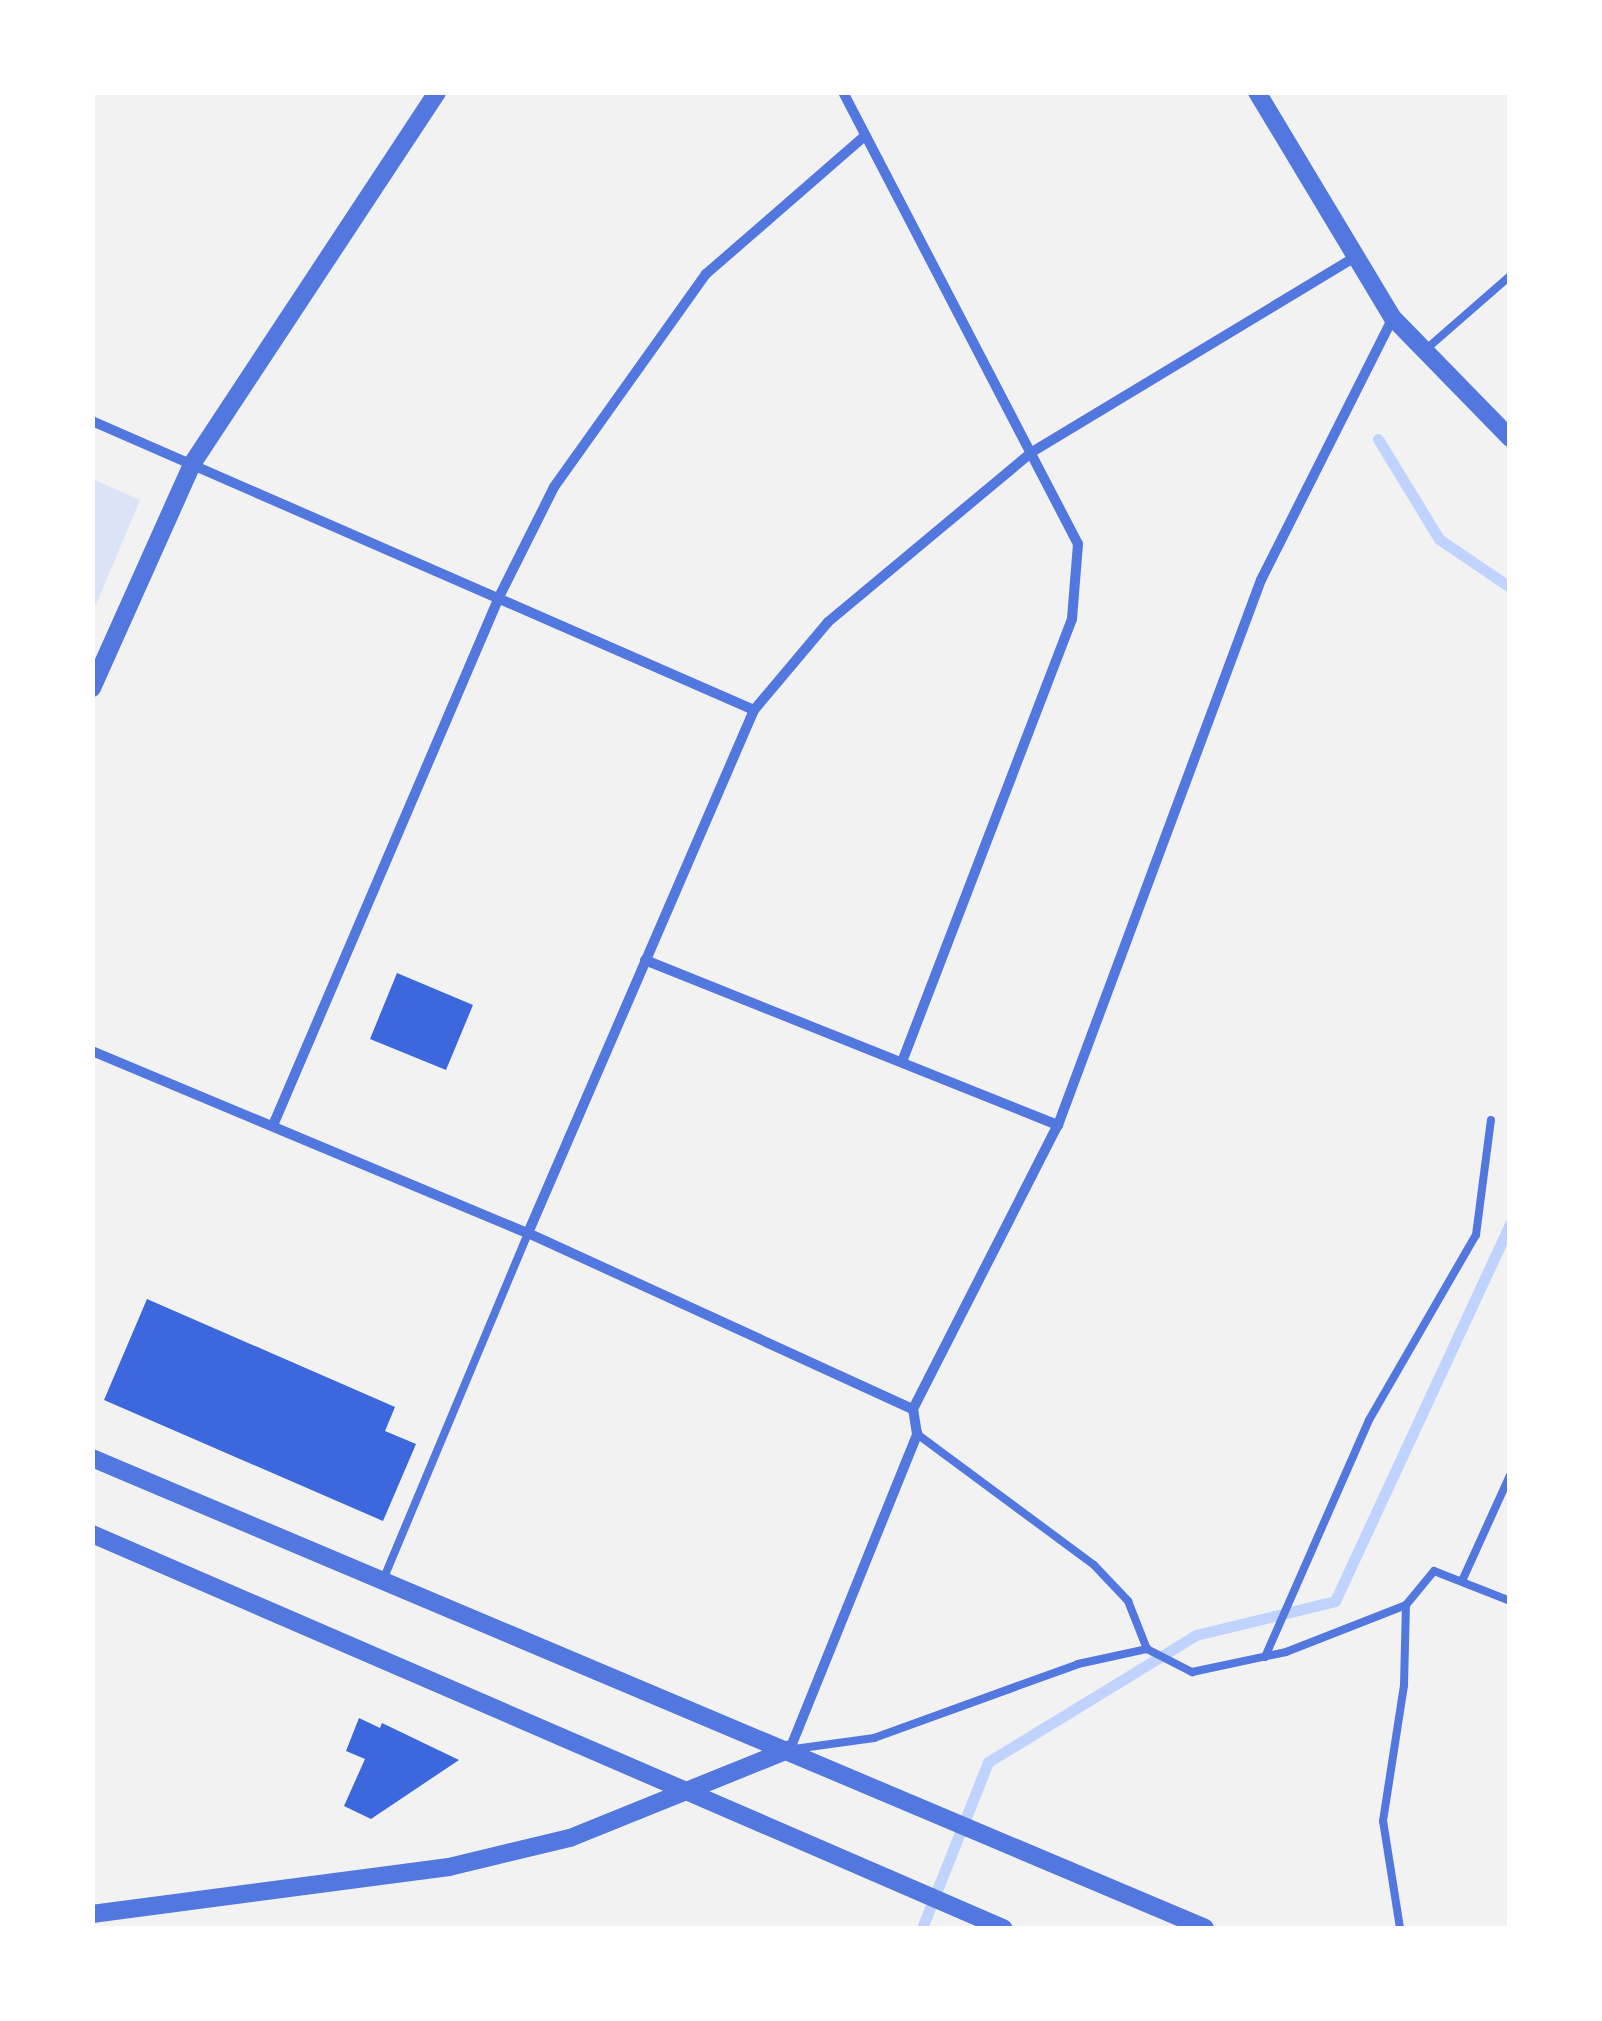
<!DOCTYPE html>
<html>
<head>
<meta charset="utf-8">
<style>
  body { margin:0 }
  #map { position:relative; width:1602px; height:2021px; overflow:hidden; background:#f2f2f2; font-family:Ubuntu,sans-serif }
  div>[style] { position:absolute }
  .green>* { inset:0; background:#dbe4f7 }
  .stream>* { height:11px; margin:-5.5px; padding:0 5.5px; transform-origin:5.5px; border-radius:5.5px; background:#bfd3fe }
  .building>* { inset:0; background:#3d67dc }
  .service>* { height:8px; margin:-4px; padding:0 4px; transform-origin:4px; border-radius:4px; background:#5277de }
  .minor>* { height:10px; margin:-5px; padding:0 5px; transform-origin:5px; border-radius:5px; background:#5277de }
  .tertiary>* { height:18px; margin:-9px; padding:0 9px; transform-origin:9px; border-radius:9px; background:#5277de }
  span { translate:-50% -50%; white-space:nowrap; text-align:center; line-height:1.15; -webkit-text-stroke:9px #fff; paint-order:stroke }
  .frame { position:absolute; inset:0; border:95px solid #fff; pointer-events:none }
</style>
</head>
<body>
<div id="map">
  <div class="green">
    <div style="clip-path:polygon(93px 479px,140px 500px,93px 612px)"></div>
  </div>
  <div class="stream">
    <div style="left:1378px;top:439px;width:117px;rotate:58.6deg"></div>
    <div style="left:1439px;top:539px;width:86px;rotate:34.1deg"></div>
    <div style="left:922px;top:1928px;width:179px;rotate:-68.3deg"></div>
    <div style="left:988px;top:1762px;width:244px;rotate:-31.4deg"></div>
    <div style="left:1196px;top:1635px;width:143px;rotate:-13.7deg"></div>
    <div style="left:1335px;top:1601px;width:416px;rotate:-65.1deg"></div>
  </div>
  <div class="building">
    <div style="clip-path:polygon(397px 973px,473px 1005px,446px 1070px,370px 1039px)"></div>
    <div style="clip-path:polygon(147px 1299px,395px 1407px,385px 1431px,416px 1444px,383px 1521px,104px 1400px)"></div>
    <div style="clip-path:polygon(359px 1718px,380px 1728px,382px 1723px,459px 1760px,371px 1819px,344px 1806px,365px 1759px,346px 1751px)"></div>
  </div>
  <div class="service">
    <div style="left:1424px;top:351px;width:114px;rotate:-41.1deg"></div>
    <div style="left:917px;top:1434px;width:220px;rotate:36.5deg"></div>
    <div style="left:1094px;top:1565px;width:50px;rotate:46.6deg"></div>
    <div style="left:1128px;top:1601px;width:52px;rotate:68.4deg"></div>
    <div style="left:383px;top:1580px;width:376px;rotate:-67.3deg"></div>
    <div style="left:1462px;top:1581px;width:116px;rotate:-65.6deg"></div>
    <div style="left:1265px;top:1657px;width:259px;rotate:-66.3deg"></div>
    <div style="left:1369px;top:1420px;width:214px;rotate:-60deg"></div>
    <div style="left:1476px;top:1235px;width:116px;rotate:-82.6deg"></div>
    <div style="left:794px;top:1749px;width:81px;rotate:-7.8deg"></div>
    <div style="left:874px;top:1738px;width:217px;rotate:-19.9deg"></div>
    <div style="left:1078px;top:1664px;width:71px;rotate:-12.3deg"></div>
    <div style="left:1147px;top:1649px;width:51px;rotate:27.1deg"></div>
    <div style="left:1192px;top:1672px;width:96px;rotate:-12deg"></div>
    <div style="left:1286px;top:1652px;width:129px;rotate:-21.4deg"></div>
    <div style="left:1406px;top:1605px;width:44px;rotate:-50.5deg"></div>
    <div style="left:1434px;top:1571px;width:82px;rotate:21.5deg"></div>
    <div style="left:1400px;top:1928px;width:108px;rotate:-99deg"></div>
    <div style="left:1383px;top:1821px;width:138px;rotate:-81.2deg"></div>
    <div style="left:1404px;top:1685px;width:80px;rotate:-88.6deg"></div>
  </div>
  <div class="minor">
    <div style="left:843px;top:92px;width:509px;rotate:62.53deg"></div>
    <div style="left:1078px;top:544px;width:75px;rotate:94.6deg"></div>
    <div style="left:1072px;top:619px;width:472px;rotate:111deg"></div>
    <div style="left:92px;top:421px;width:722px;rotate:23.58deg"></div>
    <div style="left:645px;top:960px;width:445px;rotate:21.8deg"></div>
    <div style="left:92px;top:1051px;width:472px;rotate:22.7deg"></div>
    <div style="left:528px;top:1233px;width:423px;rotate:24.6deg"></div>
    <div style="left:274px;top:1123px;width:574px;rotate:-66.83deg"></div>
    <div style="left:500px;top:595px;width:121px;rotate:-63.4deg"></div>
    <div style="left:554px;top:487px;width:262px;rotate:-54.5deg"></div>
    <div style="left:706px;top:274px;width:211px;rotate:-41deg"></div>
    <div style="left:528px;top:1233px;width:570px;rotate:-66.63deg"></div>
    <div style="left:754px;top:710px;width:115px;rotate:-49.9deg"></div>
    <div style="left:828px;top:622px;width:266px;rotate:-39.8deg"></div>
    <div style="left:1032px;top:452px;width:375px;rotate:-31.1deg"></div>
    <div style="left:790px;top:1749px;width:340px;rotate:-68deg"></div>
    <div style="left:917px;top:1434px;width:25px;rotate:-99deg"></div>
    <div style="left:913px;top:1409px;width:319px;rotate:-63deg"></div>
    <div style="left:1058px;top:1125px;width:582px;rotate:-69.57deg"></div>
    <div style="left:1261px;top:580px;width:293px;rotate:-63.3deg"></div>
  </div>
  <div class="tertiary">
    <div style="left:1257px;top:92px;width:264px;rotate:59deg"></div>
    <div style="left:1393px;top:318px;width:168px;rotate:45.7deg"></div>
    <div style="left:92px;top:688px;width:245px;rotate:-65.9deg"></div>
    <div style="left:192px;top:464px;width:445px;rotate:-56.6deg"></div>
    <div style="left:92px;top:1458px;width:1208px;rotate:22.89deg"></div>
    <div style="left:92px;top:1534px;width:993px;rotate:23.39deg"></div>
    <div style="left:92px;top:1914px;width:360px;rotate:-7.5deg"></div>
    <div style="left:449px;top:1867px;width:124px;rotate:-13.5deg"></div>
    <div style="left:570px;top:1838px;width:237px;rotate:-22deg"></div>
  </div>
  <div class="frame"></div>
</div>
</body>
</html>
